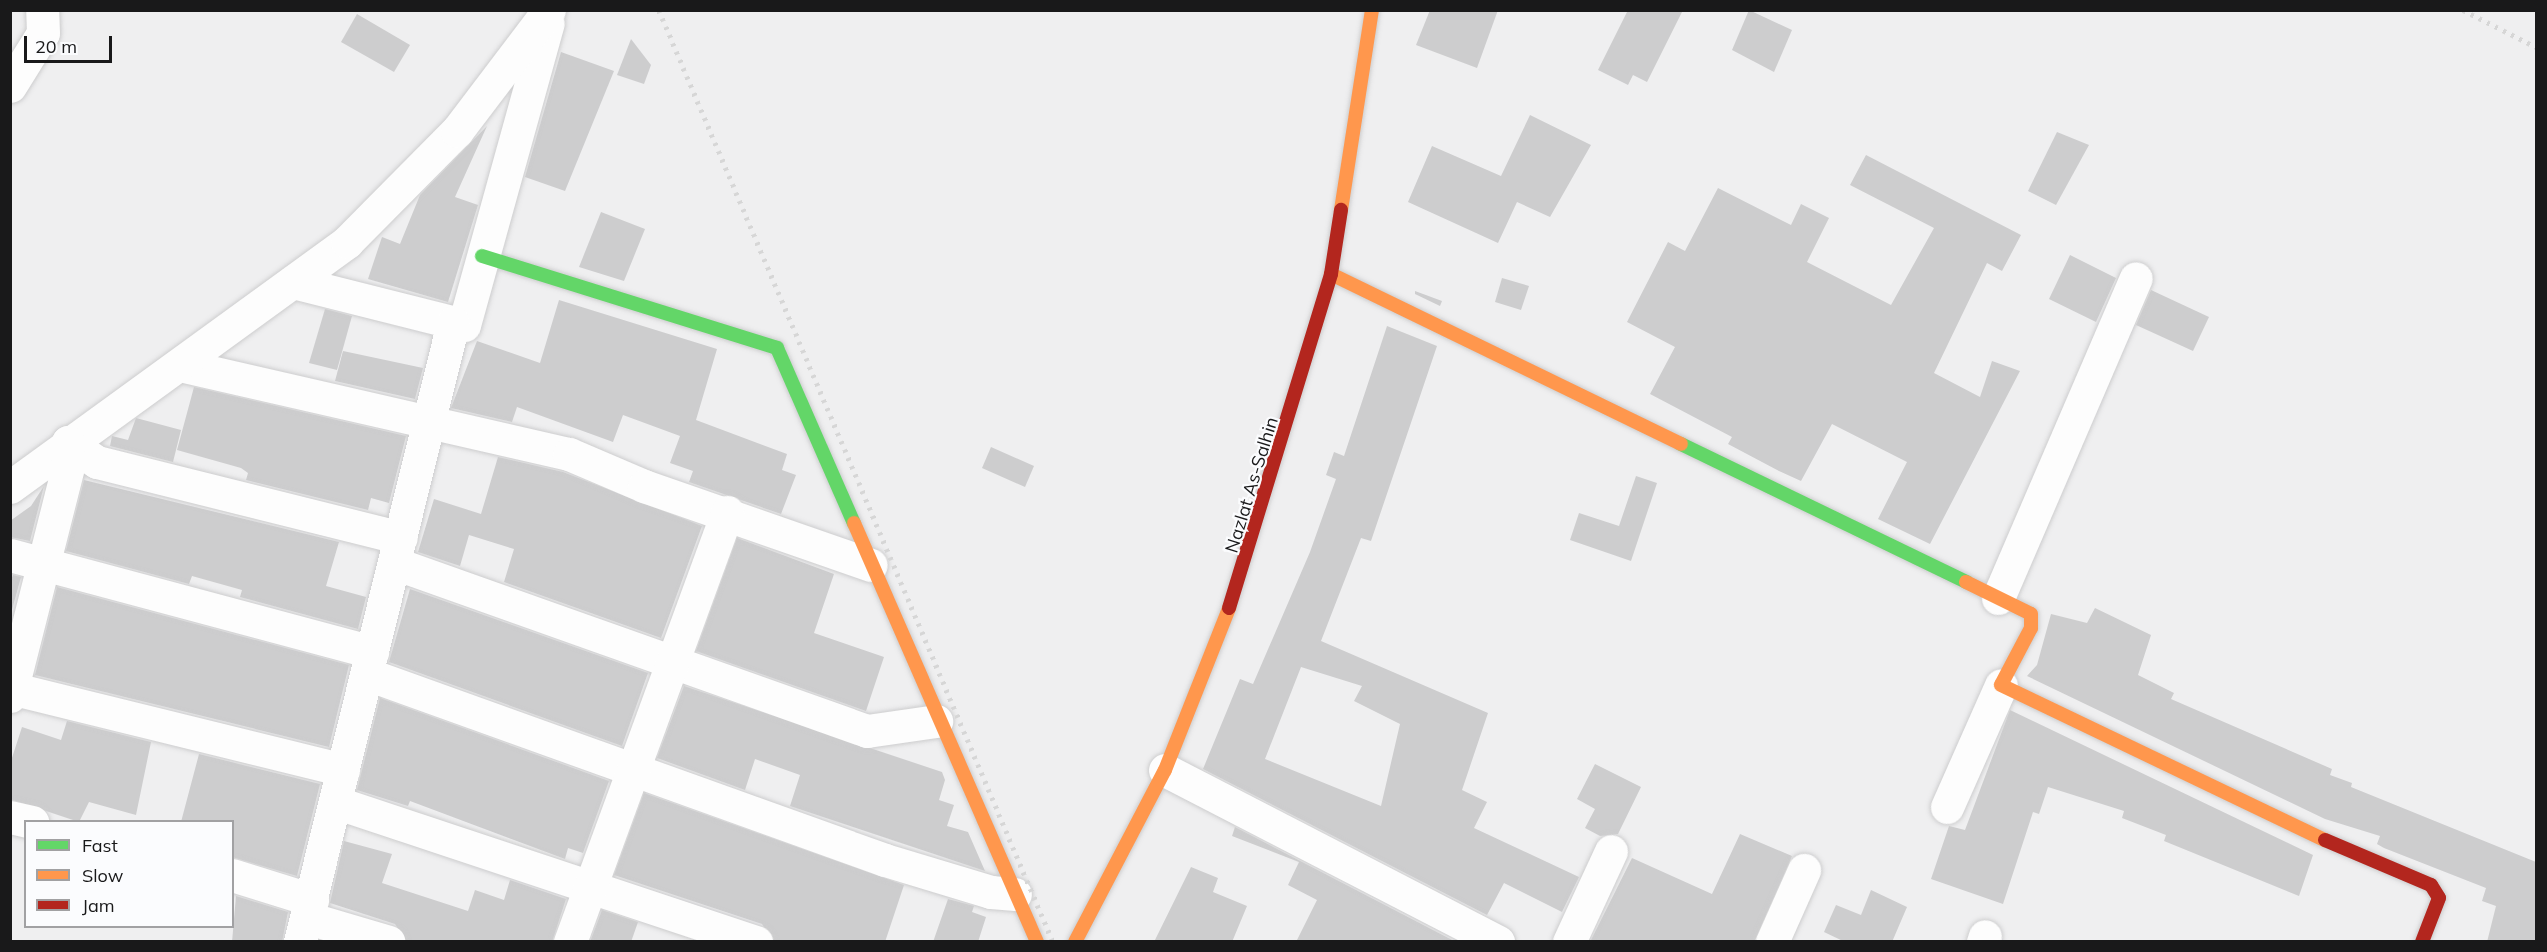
<!DOCTYPE html>
<html>
<head>
<meta charset="utf-8">
<style>
  body { margin:0 }
  #map { position:relative; width:2547px; height:952px; overflow:hidden; background:#efeff0; font-family:Mulish,sans-serif }
  div>[style] { position:absolute }
  .building>* { inset:0; background:#cdcdce }
  .roads { filter:drop-shadow(0 0 2px #cdcdce) drop-shadow(0 0 2px #cdcdce) }
  .street>* { height:33px; margin:-16.5px; padding:0 16.5px; transform-origin:16.5px; border-radius:16.5px; background:#fdfdfd }
  .fast>* { height:14px; margin:-7px; padding:0 7px; transform-origin:7px; border-radius:7px; background:#63d668 }
  .slow>* { height:14px; margin:-7px; padding:0 7px; transform-origin:7px; border-radius:7px; background:#ff974d }
  .jam>* { height:14px; margin:-7px; padding:0 7px; transform-origin:7px; border-radius:7px; background:#b3261e }
  .rail>* { height:4.5px; margin-top:-2.25px; transform-origin:0; background:repeating-linear-gradient(90deg,#d6d6d6 0 3px,transparent 0 9px) }
  span { translate:-50% -50%; white-space:nowrap; text-align:center; line-height:1.15; -webkit-text-stroke:4.5px #fbfcfe; paint-order:stroke }
  .street-label { font-size:18px; color:#19191a }
  .frame { position:absolute; inset:0; border:12px solid #19191a; pointer-events:none }
  .legend { position:absolute; left:24px; top:820px; width:210px; height:108px; box-sizing:border-box; background:#fbfcfe; border:2px solid #a1a1a3; margin:0; padding:8px 10px; list-style:none; font-size:18px; color:#19191a }
  .legend li { display:flex; align-items:center; gap:12px; height:30px }
  .legend b { width:30px; border:2px solid #a1a1a3 }
  .scale { position:absolute; left:24px; top:36px; width:88px; height:27px; box-sizing:border-box; border:3px solid #19191a; border-top:0; padding-left:8px; font-size:18px; line-height:21px; white-space:nowrap; color:#19191a; -webkit-text-stroke:4px #fbfcfe; paint-order:stroke }
</style>
</head>
<body>
<div id="map">
  <div class="building">
    <div style="clip-path:polygon(1430px 10px,1498px 10px,1477px 68px,1416px 45px)"></div>
    <div style="clip-path:polygon(1628px 10px,1683px 10px,1647px 82px,1633px 75px,1628px 85px,1598px 70px)"></div>
    <div style="clip-path:polygon(1749px 10px,1792px 30px,1774px 72px,1732px 50px)"></div>
    <div style="clip-path:polygon(357px 14px,410px 45px,394px 72px,341px 42px)"></div>
    <div style="clip-path:polygon(631px 39px,651px 65px,644px 84px,617px 75px)"></div>
    <div style="clip-path:polygon(561px 52px,614px 71px,565px 191px,525px 177px)"></div>
    <div style="clip-path:polygon(1530px 115px,1591px 145px,1550px 217px,1517px 202px,1498px 243px,1408px 202px,1432px 146px,1501px 176px)"></div>
    <div style="clip-path:polygon(487px 126px,455px 197px,478px 205px,448px 302px,368px 279px,382px 237px,400px 244px,420px 195px)"></div>
    <div style="clip-path:polygon(2057px 132px,2089px 145px,2056px 205px,2028px 191px)"></div>
    <div style="clip-path:polygon(1866px 155px,2021px 235px,2002px 271px,1987px 263px,1934px 373px,1980px 397px,1992px 361px,2020px 371px,1930px 544px,1878px 519px,1907px 462px,1832px 424px,1801px 481px,1779px 471px,1728px 444px,1732px 437px,1650px 394px,1675px 347px,1627px 322px,1668px 242px,1685px 251px,1718px 188px,1791px 225px,1801px 204px,1829px 218px,1807px 262px,1891px 305px,1934px 228px,1850px 185px)"></div>
    <div style="clip-path:polygon(601px 212px,645px 229px,624px 281px,579px 267px)"></div>
    <div style="clip-path:polygon(2070px 255px,2116px 278px,2096px 322px,2049px 299px)"></div>
    <div style="clip-path:polygon(1502px 278px,1529px 286px,1521px 310px,1495px 302px)"></div>
    <div style="clip-path:polygon(2151px 290px,2209px 317px,2193px 351px,2136px 325px)"></div>
    <div style="clip-path:polygon(1415px 291px,1442px 301px,1440px 306px,1415px 294px)"></div>
    <div style="clip-path:polygon(559px 300px,717px 349px,696px 420px,787px 454px,782px 470px,796px 475px,781px 514px,689px 482px,693px 471px,670px 463px,680px 436px,623px 415px,613px 442px,517px 407px,512px 422px,451px 408px,477px 341px,540px 363px)"></div>
    <div style="clip-path:polygon(325px 309px,352px 316px,337px 370px,309px 363px)"></div>
    <div style="clip-path:polygon(evenodd,1387px 326px,1437px 346px,1371px 541px,1361px 538px,1321px 641px,1488px 713px,1462px 790px,1487px 802px,1474px 828px,1579px 877px,1562px 912px,1504px 883px,1487px 915px,1203px 769px,1240px 679px,1253px 684px,1310px 552px,1336px 479px,1326px 475px,1334px 452px,1344px 456px,1387px 326px,1301px 667px,1362px 686px,1354px 701px,1400px 724px,1381px 806px,1265px 759px,1301px 667px)"></div>
    <div style="clip-path:polygon(343px 351px,423px 368px,415px 399px,335px 381px)"></div>
    <div style="clip-path:polygon(194px 387px,406px 436px,389px 503px,371px 498px,368px 510px,246px 480px,248px 473px,241px 468px,177px 450px)"></div>
    <div style="clip-path:polygon(136px 418px,181px 430px,173px 462px,110px 446px,112px 436px,128px 440px)"></div>
    <div style="clip-path:polygon(991px 447px,1034px 466px,1025px 487px,982px 468px)"></div>
    <div style="clip-path:polygon(498px 457px,563px 472px,702px 526px,661px 638px,504px 582px,514px 549px,469px 535px,460px 566px,418px 552px,434px 499px,481px 514px)"></div>
    <div style="clip-path:polygon(1636px 476px,1657px 483px,1631px 561px,1570px 540px,1579px 513px,1619px 526px)"></div>
    <div style="clip-path:polygon(84px 480px,339px 542px,326px 586px,366px 597px,358px 629px,240px 597px,242px 590px,192px 576px,189px 584px,66px 551px)"></div>
    <div style="clip-path:polygon(44px 486px,30px 541px,10px 537px,10px 521px,31px 506px)"></div>
    <div style="clip-path:polygon(737px 538px,834px 574px,814px 633px,884px 657px,866px 711px,696px 651px)"></div>
    <div style="clip-path:polygon(13px 575px,21px 577px,10px 617px,10px 582px)"></div>
    <div style="clip-path:polygon(57px 587px,349px 665px,329px 747px,35px 675px)"></div>
    <div style="clip-path:polygon(410px 589px,648px 673px,622px 746px,389px 662px)"></div>
    <div style="clip-path:polygon(2095px 608px,2151px 635px,2138px 675px,2174px 693px,2171px 699px,2332px 769px,2330px 775px,2352px 783px,2351px 787px,2536px 862px,2536px 942px,2487px 942px,2496px 906px,2482px 901px,2486px 888px,2384px 848px,2377px 844px,2380px 836px,2325px 819px,2027px 676px,2037px 665px,2051px 614px,2087px 623px)"></div>
    <div style="clip-path:polygon(684px 686px,942px 772px,945px 780px,939px 800px,954px 805px,947px 826px,968px 832px,985px 871px,790px 806px,800px 775px,755px 759px,745px 790px,657px 758px)"></div>
    <div style="clip-path:polygon(380px 698px,609px 781px,583px 853px,568px 848px,565px 859px,410px 801px,408px 806px,357px 790px)"></div>
    <div style="clip-path:polygon(2010px 710px,2313px 855px,2299px 896px,2164px 841px,2166px 835px,2122px 818px,2124px 811px,2048px 787px,2039px 814px,2033px 812px,2003px 904px,1931px 879px,1949px 826px,1965px 830px)"></div>
    <div style="clip-path:polygon(67px 721px,151px 742px,136px 815px,89px 802px,79px 822px,10px 799px,10px 764px,22px 727px,61px 740px)"></div>
    <div style="clip-path:polygon(199px 754px,320px 784px,297px 876px,232px 857px,232px 822px,181px 822px)"></div>
    <div style="clip-path:polygon(1595px 764px,1641px 787px,1618px 834px,1600px 836px,1585px 828px,1595px 809px,1577px 799px)"></div>
    <div style="clip-path:polygon(644px 793px,904px 885px,885px 942px,774px 942px,762px 924px,614px 875px)"></div>
    <div style="clip-path:polygon(1235px 827px,1456px 942px,1296px 942px,1317px 900px,1288px 885px,1299px 862px,1232px 836px)"></div>
    <div style="clip-path:polygon(1740px 834px,1792px 856px,1754px 942px,1590px 942px,1632px 858px,1712px 894px)"></div>
    <div style="clip-path:polygon(344px 841px,392px 854px,382px 883px,468px 911px,475px 890px,504px 900px,510px 880px,566px 899px,552px 942px,407px 942px,395px 924px,330px 903px)"></div>
    <div style="clip-path:polygon(1191px 867px,1218px 878px,1213px 892px,1247px 906px,1232px 942px,1154px 942px)"></div>
    <div style="clip-path:polygon(1871px 890px,1907px 907px,1892px 942px,1845px 942px,1824px 932px,1836px 905px,1861px 915px)"></div>
    <div style="clip-path:polygon(236px 896px,288px 912px,282px 942px,232px 942px)"></div>
    <div style="clip-path:polygon(948px 899px,974px 906px,972px 912px,986px 917px,978px 942px,933px 942px)"></div>
    <div style="clip-path:polygon(602px 910px,638px 922px,631px 942px,590px 942px)"></div>
  </div>
  <div class="roads">
    <div class="street">
      <div style="left:10px;top:86px;width:62px;rotate:-58.1deg"></div>
      <div style="left:43px;top:33px;width:23px;rotate:-92deg"></div>
      <div style="left:293px;top:282px;width:176px;rotate:14.1deg"></div>
      <div style="left:464px;top:325px;width:313px;rotate:-74.5deg"></div>
      <div style="left:180px;top:365px;width:399px;rotate:12.9deg"></div>
      <div style="left:569px;top:454px;width:82px;rotate:23.1deg"></div>
      <div style="left:644px;top:486px;width:240px;rotate:19.2deg"></div>
      <div style="left:68px;top:442px;width:35px;rotate:35deg"></div>
      <div style="left:97px;top:462px;width:313px;rotate:14deg"></div>
      <div style="left:10px;top:487px;width:417px;rotate:-36deg"></div>
      <div style="left:347px;top:242px;width:156px;rotate:-45.3deg"></div>
      <div style="left:457px;top:131px;width:152px;rotate:-52.8deg"></div>
      <div style="left:10px;top:555px;width:375px;rotate:15deg"></div>
      <div style="left:394px;top:563px;width:502px;rotate:19.55deg"></div>
      <div style="left:867px;top:731px;width:70px;rotate:-8.2deg"></div>
      <div style="left:1998px;top:598px;width:348px;rotate:-66.7deg"></div>
      <div style="left:367px;top:674px;width:550px;rotate:19.75deg"></div>
      <div style="left:885px;top:860px;width:111px;rotate:16.8deg"></div>
      <div style="left:991px;top:892px;width:24px;rotate:5deg"></div>
      <div style="left:10px;top:688px;width:343px;rotate:13.8deg"></div>
      <div style="left:10px;top:696px;width:233px;rotate:-75.8deg"></div>
      <div style="left:67px;top:470px;width:28px;rotate:-88deg"></div>
      <div style="left:1165px;top:770px;width:375px;rotate:27.3deg"></div>
      <div style="left:335px;top:802px;width:444px;rotate:18.4deg"></div>
      <div style="left:1947px;top:807px;width:133px;rotate:-66.1deg"></div>
      <div style="left:10px;top:817px;width:23px;rotate:13deg"></div>
      <div style="left:232px;top:875px;width:84px;rotate:17.4deg"></div>
      <div style="left:308px;top:918px;width:84px;rotate:16.5deg"></div>
      <div style="left:300px;top:942px;width:638px;rotate:-76.12deg"></div>
      <div style="left:570px;top:942px;width:458px;rotate:-69.9deg"></div>
      <div style="left:1569px;top:942px;width:100px;rotate:-65.2deg"></div>
      <div style="left:1772px;top:942px;width:79px;rotate:-66deg"></div>
      <div style="left:1983px;top:942px;width:6px;rotate:-72deg"></div>
    </div>
    <div class="fast">
      <div style="left:482px;top:256px;width:309px;rotate:17.3deg"></div>
      <div style="left:777px;top:348px;width:191px;rotate:66.3deg"></div>
      <div style="left:1681px;top:444px;width:317px;rotate:25.8deg"></div>
    </div>
    <div class="slow">
      <div style="left:1341px;top:210px;width:202px;rotate:-81.2deg"></div>
      <div style="left:1331px;top:274px;width:389px;rotate:25.9deg"></div>
      <div style="left:854px;top:523px;width:457px;rotate:66.4deg"></div>
      <div style="left:1966px;top:582px;width:72px;rotate:26.2deg"></div>
      <div style="left:2031px;top:614px;width:14px;rotate:90deg"></div>
      <div style="left:2031px;top:628px;width:64px;rotate:117.8deg"></div>
      <div style="left:2001px;top:685px;width:359px;rotate:25.6deg"></div>
      <div style="left:1075px;top:942px;width:194px;rotate:-62.4deg"></div>
      <div style="left:1165px;top:770px;width:174px;rotate:-68.4deg"></div>
    </div>
    <div class="jam">
      <div style="left:1229px;top:608px;width:349px;rotate:-73deg"></div>
      <div style="left:1331px;top:274px;width:65px;rotate:-81.1deg"></div>
      <div style="left:2325px;top:840px;width:115px;rotate:23deg"></div>
      <div style="left:2431px;top:885px;width:15px;rotate:58deg"></div>
      <div style="left:2439px;top:898px;width:47px;rotate:111.1deg"></div>
    </div>
  </div>
  <div class="rail">
    <div style="left:659px;top:10px;width:1012px;rotate:67.08deg"></div>
    <div style="left:2463px;top:10px;width:82px;rotate:26.9deg"></div>
  </div>
  <div class="street-label">
    <span style="left:1252px;top:485px;rotate:-73deg">Nazlat As-Salhin</span>
  </div>
  <div class="frame"></div>
  <ul class="legend">
  <li><b style="height:8px;background:#63d668"></b>Fast</li>
  <li><b style="height:8px;background:#ff974d"></b>Slow</li>
  <li><b style="height:8px;background:#b3261e"></b>Jam</li>
  </ul>
  <div class="scale">20 m</div>
</div>
</body>
</html>
